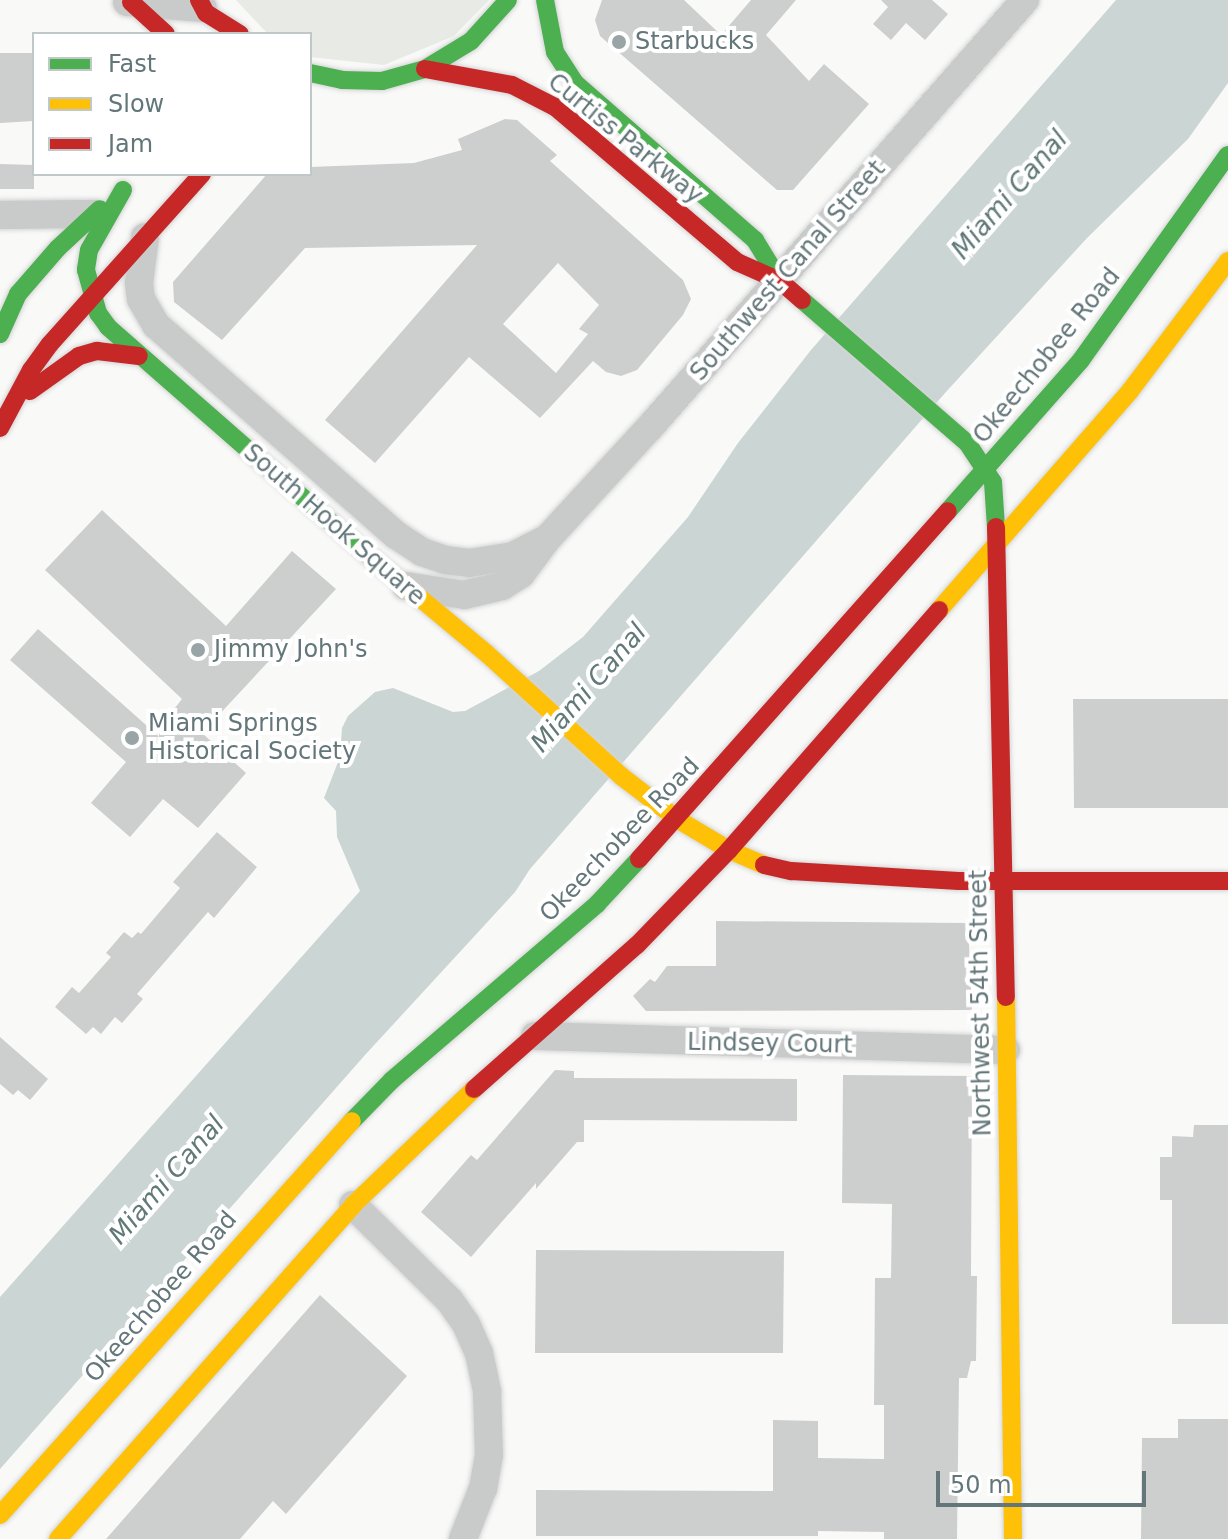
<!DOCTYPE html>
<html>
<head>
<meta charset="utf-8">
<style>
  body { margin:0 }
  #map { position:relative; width:1228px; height:1539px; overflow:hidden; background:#f9f9f8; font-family:"DejaVu Sans",sans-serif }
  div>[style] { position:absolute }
  .green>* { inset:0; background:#e8eae6 }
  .water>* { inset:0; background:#cad5d4 }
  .building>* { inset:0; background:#cdcfcf }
  .roads { filter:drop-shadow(0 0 2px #d4d5d5) drop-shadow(0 0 2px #d4d5d5) }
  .street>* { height:28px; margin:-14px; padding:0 14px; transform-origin:14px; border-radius:14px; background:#c9caca }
  .fast>* { height:18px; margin:-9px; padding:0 9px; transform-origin:9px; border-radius:9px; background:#4caf50 }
  .slow>* { height:18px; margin:-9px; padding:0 9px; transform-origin:9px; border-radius:9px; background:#ffc107 }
  .jam>* { height:18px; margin:-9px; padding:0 9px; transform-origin:9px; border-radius:9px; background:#c62828 }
  .dots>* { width:22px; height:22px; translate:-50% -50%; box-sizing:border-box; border:4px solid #fff; border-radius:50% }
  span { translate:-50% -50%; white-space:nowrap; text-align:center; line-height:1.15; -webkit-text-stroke:8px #fff; paint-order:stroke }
  .poi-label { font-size:24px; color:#637679 }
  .left { translate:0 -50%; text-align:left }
  .street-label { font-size:24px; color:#637679 }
  .water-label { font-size:26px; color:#627979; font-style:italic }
  .legend { position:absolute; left:32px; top:32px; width:280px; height:144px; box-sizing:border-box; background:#fff; border:2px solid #c1c8c9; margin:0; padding:10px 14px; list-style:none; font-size:24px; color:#637679 }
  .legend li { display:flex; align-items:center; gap:16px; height:40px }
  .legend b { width:40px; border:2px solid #c1c8c9 }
  .scale { position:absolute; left:936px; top:1471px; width:210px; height:36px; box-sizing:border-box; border:4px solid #637679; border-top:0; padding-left:10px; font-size:24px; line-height:28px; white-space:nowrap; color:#637679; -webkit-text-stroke:6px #fff; paint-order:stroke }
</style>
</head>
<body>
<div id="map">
  <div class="green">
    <div style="clip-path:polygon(236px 0,489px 0,454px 36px,384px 65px,310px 57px,310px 34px,268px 34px)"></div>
  </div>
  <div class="water">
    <div style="clip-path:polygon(1116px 0,1228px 0,1228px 83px,1188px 139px,1087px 238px,945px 393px,530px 869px,515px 892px,365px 1055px,0 1469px,0 1297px,360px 891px,337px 837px,336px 811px,324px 798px,340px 757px,342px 728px,348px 716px,375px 692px,393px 688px,453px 712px,465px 711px,539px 671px,583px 637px,688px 517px,738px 443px,811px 350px)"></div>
  </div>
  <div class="building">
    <div style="clip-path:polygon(602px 0,684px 0,721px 35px,751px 0,796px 0,766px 35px,809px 81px,824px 64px,869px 104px,793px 190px,777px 190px,600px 36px,595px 20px)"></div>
    <div style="clip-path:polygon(881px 0,932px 0,948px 14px,925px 40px,906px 23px,891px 40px,873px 24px,888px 7px)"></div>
    <div style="clip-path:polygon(0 53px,34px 53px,34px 121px,0 123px)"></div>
    <div style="clip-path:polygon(evenodd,505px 119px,517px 120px,557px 155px,550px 161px,683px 280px,691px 299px,683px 315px,637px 370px,621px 376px,606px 372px,593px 361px,540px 418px,469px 357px,375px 463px,325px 420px,477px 245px,305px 248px,222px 340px,174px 302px,173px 282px,267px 174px,310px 174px,310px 167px,414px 163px,462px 150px,458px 139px,505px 119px,558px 263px,599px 305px,579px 329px,588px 334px,556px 373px,503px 324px,558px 263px)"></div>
    <div style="clip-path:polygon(0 164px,34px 165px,34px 189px,0 189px)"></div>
    <div style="clip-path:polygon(102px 510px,226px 626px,292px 551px,336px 589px,202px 733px,246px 773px,198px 828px,163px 799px,130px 837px,91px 803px,126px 762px,10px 660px,38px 629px,155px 733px,182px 699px,45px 570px)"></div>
    <div style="clip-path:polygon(1073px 699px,1228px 699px,1228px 808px,1074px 808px)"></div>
    <div style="clip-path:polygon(217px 832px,257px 867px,214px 918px,208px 912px,137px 994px,143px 999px,122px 1023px,115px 1017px,101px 1034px,93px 1027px,86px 1034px,55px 1007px,72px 987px,79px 993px,111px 957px,106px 953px,124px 932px,132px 938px,138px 932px,141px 934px,180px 888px,173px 882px)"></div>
    <div style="clip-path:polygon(716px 921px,968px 923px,972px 1010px,646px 1011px,633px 996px,650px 979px,655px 982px,667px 966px,716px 966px)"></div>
    <div style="clip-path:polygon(0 1037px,48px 1079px,30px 1100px,18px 1090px,13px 1095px,0 1084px)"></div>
    <div style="clip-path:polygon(555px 1070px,574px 1071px,574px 1078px,797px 1079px,797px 1121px,584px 1120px,584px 1142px,577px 1142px,536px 1189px,536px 1183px,471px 1257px,421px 1212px,471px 1155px,477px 1160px)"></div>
    <div style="clip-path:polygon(843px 1075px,972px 1076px,971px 1276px,977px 1276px,976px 1361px,971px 1361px,967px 1378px,959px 1378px,957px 1539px,884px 1539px,884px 1532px,818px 1531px,818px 1536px,536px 1536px,536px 1490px,773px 1491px,773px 1420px,818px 1421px,818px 1458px,884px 1459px,884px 1405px,874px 1405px,875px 1278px,891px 1278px,892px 1204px,842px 1203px)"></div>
    <div style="clip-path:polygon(1194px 1125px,1228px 1125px,1228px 1324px,1172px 1324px,1172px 1200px,1160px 1200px,1160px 1157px,1172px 1157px,1172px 1136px,1193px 1137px)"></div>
    <div style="clip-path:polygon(536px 1250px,784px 1251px,783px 1353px,535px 1353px)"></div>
    <div style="clip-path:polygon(320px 1295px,407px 1376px,286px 1514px,273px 1501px,240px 1539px,106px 1539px)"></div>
    <div style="clip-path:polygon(1178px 1419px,1228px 1419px,1228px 1539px,1141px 1539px,1142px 1438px,1178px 1438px)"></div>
  </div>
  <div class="roads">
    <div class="street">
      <div style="left:127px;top:2px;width:76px;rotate:4.5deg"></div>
      <div style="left:0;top:215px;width:94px;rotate:-0.6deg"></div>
      <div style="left:145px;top:237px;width:46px;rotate:97.4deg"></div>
      <div style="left:139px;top:283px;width:16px;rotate:83deg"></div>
      <div style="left:141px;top:299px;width:30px;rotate:60deg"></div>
      <div style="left:156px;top:325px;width:319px;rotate:41.2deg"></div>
      <div style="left:396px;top:535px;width:31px;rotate:33deg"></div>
      <div style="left:422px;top:552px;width:24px;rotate:19deg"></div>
      <div style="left:445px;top:560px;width:24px;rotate:7deg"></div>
      <div style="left:469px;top:563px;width:45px;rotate:-9deg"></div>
      <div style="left:513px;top:556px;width:34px;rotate:-27deg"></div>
      <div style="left:406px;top:586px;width:59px;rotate:8.8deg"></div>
      <div style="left:464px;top:595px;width:39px;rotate:-13deg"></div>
      <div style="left:502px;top:586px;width:22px;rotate:-32deg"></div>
      <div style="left:521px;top:574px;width:44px;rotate:-53.4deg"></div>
      <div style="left:547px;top:539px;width:154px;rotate:-47.4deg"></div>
      <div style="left:651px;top:426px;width:567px;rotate:-48.72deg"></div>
      <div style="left:535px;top:1036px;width:471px;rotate:1.7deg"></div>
      <div style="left:353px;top:1205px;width:136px;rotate:44.7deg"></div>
      <div style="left:450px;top:1301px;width:28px;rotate:55deg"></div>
      <div style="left:466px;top:1324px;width:32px;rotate:66deg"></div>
      <div style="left:479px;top:1353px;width:40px;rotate:78deg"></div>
      <div style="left:487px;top:1392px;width:63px;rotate:88.2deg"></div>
      <div style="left:489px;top:1455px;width:34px;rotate:100deg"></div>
      <div style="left:483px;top:1488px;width:55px;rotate:111.4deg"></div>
    </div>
    <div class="fast">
      <div style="left:545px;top:0;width:53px;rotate:79.1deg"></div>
      <div style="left:555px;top:52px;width:37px;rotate:57deg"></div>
      <div style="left:575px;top:83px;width:239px;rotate:41.1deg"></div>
      <div style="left:755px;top:240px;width:48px;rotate:58.6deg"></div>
      <div style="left:310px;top:73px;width:33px;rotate:12deg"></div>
      <div style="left:342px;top:80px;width:40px;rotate:1.4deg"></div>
      <div style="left:382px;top:81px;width:45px;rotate:-15.6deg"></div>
      <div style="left:425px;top:69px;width:54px;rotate:-31.3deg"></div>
      <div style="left:471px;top:41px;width:55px;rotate:-47.9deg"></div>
      <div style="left:123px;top:190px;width:69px;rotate:119.5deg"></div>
      <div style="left:89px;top:250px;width:20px;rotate:99deg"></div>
      <div style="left:86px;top:270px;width:45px;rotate:74.4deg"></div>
      <div style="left:98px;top:313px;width:17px;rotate:54deg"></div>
      <div style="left:108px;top:327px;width:351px;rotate:41.2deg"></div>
      <div style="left:802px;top:300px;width:220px;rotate:40.9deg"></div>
      <div style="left:968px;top:444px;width:45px;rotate:56.7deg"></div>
      <div style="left:993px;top:482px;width:45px;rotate:86.2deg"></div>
      <div style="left:0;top:334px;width:44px;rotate:-65.8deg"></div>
      <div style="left:18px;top:294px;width:61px;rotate:-49deg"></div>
      <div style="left:58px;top:248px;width:57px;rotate:-42.9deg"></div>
      <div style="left:948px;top:511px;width:201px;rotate:-48.6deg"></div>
      <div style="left:1081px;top:360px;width:252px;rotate:-54.4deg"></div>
      <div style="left:352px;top:1121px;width:57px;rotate:-45.7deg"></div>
      <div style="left:392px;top:1080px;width:270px;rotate:-40.6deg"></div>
      <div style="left:597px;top:904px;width:62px;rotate:-47deg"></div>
    </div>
    <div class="slow">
      <div style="left:372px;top:558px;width:148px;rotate:39.8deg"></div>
      <div style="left:486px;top:653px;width:183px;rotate:42.3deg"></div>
      <div style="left:621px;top:776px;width:71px;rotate:37.5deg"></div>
      <div style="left:677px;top:819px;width:61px;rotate:30.8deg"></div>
      <div style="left:729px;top:850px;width:38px;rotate:23deg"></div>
      <div style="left:939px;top:610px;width:291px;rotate:-48.9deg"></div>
      <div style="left:1130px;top:391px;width:163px;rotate:-53deg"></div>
      <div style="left:1006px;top:997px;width:542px;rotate:89.26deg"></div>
      <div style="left:0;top:1515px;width:528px;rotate:-48.22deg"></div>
      <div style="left:58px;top:1539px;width:446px;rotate:-48.5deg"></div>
      <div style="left:353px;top:1205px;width:168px;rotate:-43.8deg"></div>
    </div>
    <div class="jam">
      <div style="left:199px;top:0;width:15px;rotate:62deg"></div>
      <div style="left:206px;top:13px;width:40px;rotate:32deg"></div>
      <div style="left:131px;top:2px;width:47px;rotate:42.4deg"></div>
      <div style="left:425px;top:69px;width:88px;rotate:10.4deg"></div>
      <div style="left:512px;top:85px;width:48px;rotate:27.1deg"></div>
      <div style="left:555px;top:107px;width:239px;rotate:40.4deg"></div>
      <div style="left:737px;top:262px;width:47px;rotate:23.8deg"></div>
      <div style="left:780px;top:281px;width:29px;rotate:41deg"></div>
      <div style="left:30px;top:391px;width:60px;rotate:-35.5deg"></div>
      <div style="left:79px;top:356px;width:19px;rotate:-16deg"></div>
      <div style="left:97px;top:351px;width:42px;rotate:6.8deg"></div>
      <div style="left:0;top:428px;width:66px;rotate:-61.9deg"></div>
      <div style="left:31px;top:370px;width:32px;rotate:-54deg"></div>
      <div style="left:50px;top:344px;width:228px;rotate:-48.2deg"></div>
      <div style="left:996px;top:527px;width:470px;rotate:88.8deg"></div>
      <div style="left:639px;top:859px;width:465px;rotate:-48.4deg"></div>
      <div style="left:764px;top:865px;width:28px;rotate:13deg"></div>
      <div style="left:791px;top:871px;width:168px;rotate:3.4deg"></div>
      <div style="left:959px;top:881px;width:269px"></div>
      <div style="left:474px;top:1089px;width:217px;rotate:-41.5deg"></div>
      <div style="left:637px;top:945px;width:132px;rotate:-45.9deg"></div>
      <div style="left:729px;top:850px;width:319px;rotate:-48.8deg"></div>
    </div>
  </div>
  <div class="dots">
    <div style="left:619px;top:42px;background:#98a4a5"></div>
    <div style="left:198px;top:650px;background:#98a4a5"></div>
    <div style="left:132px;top:738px;background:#98a4a5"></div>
  </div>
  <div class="poi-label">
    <span class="left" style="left:635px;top:42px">Starbucks</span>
    <span class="left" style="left:214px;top:650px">Jimmy John's</span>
    <span class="left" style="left:148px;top:738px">Miami Springs<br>Historical Society</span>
  </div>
  <div class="street-label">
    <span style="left:625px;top:139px;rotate:39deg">Curtiss Parkway</span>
    <span style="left:788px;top:271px;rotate:-49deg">Southwest Canal Street</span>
    <span style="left:1047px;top:356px;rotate:-51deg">Okeechobee Road</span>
    <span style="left:334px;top:525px;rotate:41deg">South Hook Square</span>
    <span style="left:620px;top:840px;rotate:-46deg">Okeechobee Road</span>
    <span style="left:981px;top:1003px;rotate:-91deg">Northwest 54th Street</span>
    <span style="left:770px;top:1044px;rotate:1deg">Lindsey Court</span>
    <span style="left:161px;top:1297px;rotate:-49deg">Okeechobee Road</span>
  </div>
  <div class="water-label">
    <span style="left:1010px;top:195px;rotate:-49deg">Miami Canal</span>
    <span style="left:589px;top:688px;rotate:-49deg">Miami Canal</span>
    <span style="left:167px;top:1180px;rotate:-49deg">Miami Canal</span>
  </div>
  <ul class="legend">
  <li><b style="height:10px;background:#4caf50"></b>Fast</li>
  <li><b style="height:10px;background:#ffc107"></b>Slow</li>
  <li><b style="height:10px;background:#c62828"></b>Jam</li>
  </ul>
  <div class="scale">50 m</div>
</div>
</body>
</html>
